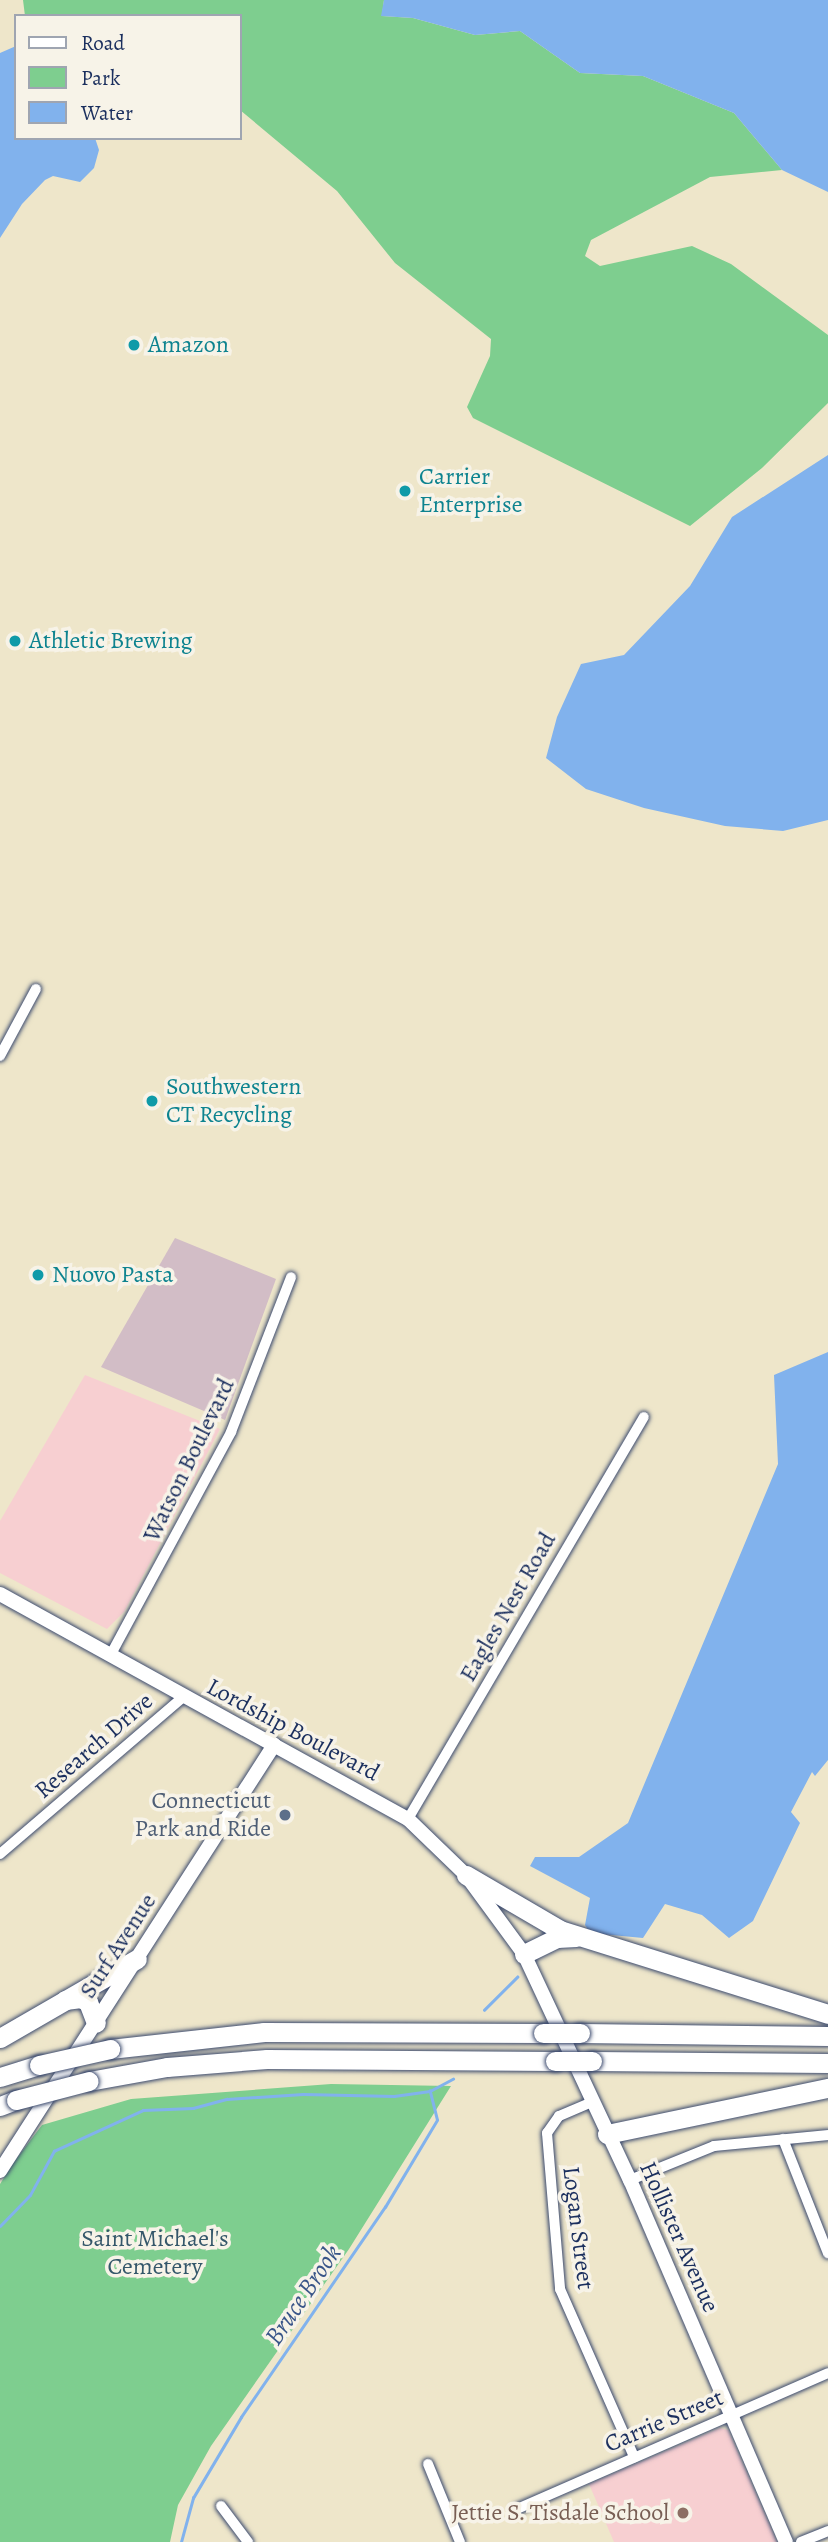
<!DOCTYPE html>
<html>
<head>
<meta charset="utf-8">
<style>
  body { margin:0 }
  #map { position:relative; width:828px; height:2542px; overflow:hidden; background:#eee6ca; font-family:Alegreya,serif }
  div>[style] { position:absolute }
  .built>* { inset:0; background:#f7cfd1 }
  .industrial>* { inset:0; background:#d2bdc6 }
  .green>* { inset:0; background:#7ece8f }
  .water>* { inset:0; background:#81b2ed }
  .stream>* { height:2.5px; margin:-1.25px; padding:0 1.25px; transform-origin:1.25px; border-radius:1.25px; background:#81b2ed }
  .roads { filter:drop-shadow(0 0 2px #3b4a6e) drop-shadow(0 0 2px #3b4a6e) }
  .minor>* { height:10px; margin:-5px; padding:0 5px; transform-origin:5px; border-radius:5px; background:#fff }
  .secondary>* { height:14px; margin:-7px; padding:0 7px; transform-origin:7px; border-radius:7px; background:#fff }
  .motorway>* { height:19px; margin:-9.5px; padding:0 9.5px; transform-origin:9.5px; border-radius:9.5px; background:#fff }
  .bridges { filter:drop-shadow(0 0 2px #3b4a6e) drop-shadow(0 0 2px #3b4a6e) }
  .motorway-bridge>* { height:19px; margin:-9.5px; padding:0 9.5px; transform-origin:9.5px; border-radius:9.5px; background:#fff }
  .dots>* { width:19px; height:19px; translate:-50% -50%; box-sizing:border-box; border:4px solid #f7f3e8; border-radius:50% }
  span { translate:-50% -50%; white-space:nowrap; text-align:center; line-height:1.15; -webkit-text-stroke:7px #f7f3e8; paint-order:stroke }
  .culture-label { font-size:24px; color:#0d838f }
  .left { translate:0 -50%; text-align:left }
  .street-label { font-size:24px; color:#1b2f5e }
  .service-label { font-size:24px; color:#4e5e75 }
  .right { translate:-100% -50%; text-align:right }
  .park-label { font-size:24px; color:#34576a }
  .education-label { font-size:24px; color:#785e54 }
  .water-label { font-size:26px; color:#3a5689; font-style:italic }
  .legend { position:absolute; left:14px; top:14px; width:228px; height:126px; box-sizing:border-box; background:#f7f3e8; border:2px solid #9fa5b1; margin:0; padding:9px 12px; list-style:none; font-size:21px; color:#1b2f5e }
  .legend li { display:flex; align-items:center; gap:14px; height:35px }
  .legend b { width:35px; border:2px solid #9fa5b1 }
</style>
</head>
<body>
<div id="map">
  <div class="built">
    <div style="clip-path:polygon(85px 1375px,220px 1429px,124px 1612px,107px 1629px,0 1573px,0 1521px)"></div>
    <div style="clip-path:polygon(720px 2428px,728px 2430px,777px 2542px,614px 2542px,589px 2484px)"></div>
  </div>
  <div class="industrial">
    <div style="clip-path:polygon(175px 1238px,276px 1279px,225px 1420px,101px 1367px)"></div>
  </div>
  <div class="green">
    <div style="clip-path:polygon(23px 0,384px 0,382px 16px,413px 18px,475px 35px,520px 31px,580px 73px,643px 76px,734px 113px,782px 170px,710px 177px,591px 240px,585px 256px,600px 266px,692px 246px,731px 264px,828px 335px,828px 403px,762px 468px,690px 526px,473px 418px,467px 407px,490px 356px,491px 339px,395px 263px,337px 191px,240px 110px,240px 16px,25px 16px)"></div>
    <div style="clip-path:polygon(331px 2084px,451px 2086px,349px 2249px,211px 2446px,178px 2505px,170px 2542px,0 2542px,0 2184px,14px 2162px,42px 2125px,131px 2099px)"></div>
  </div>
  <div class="water">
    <div style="clip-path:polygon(384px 0,828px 0,828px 192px,782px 170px,734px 113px,643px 76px,580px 73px,520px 31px,475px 35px,413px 18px,381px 16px)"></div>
    <div style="clip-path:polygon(16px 46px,16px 138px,95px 138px,99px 150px,94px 168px,80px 182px,53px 176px,45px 180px,22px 204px,0 238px,0 53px)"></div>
    <div style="clip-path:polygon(828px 455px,828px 820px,783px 831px,725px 826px,644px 808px,586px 789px,546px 758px,557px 717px,581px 664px,624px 655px,690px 586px,732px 517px)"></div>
    <div style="clip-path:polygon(828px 1352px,828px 1760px,815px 1776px,812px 1772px,791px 1812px,800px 1823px,753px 1921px,729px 1938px,702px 1915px,665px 1904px,643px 1938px,590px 1933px,585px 1925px,590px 1898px,530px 1866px,535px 1857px,579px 1857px,628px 1823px,778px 1464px,774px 1375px)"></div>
  </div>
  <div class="stream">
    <div style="left:484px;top:2010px;width:47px;rotate:-45deg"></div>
    <div style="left:0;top:2226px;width:43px;rotate:-45.9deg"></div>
    <div style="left:30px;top:2195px;width:50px;rotate:-61.4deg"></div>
    <div style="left:54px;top:2151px;width:98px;rotate:-24.7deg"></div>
    <div style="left:143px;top:2110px;width:50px;rotate:-2.3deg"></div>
    <div style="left:193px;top:2108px;width:35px;rotate:-15deg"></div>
    <div style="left:227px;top:2099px;width:76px;rotate:-3.8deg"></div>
    <div style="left:303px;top:2094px;width:91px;rotate:1.3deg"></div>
    <div style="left:394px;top:2096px;width:36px;rotate:-8deg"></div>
    <div style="left:181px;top:2542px;width:46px;rotate:-74.7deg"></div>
    <div style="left:193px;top:2498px;width:94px;rotate:-59.3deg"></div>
    <div style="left:241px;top:2417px;width:255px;rotate:-55.6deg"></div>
    <div style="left:385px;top:2207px;width:101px;rotate:-59.1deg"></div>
    <div style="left:437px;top:2120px;width:30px;rotate:-104deg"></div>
    <div style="left:430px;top:2091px;width:26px;rotate:-28deg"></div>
  </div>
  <div class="roads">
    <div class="minor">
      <div style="left:0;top:1056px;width:76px;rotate:-61.8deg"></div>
      <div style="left:110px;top:1656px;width:255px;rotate:-61.6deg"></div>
      <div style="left:231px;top:1432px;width:166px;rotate:-68.8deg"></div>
      <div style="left:408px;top:1819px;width:466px;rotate:-59.6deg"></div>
      <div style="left:0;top:1854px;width:241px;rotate:-40.6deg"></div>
      <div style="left:592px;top:2102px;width:36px;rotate:157deg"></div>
      <div style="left:559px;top:2116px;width:21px;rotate:125deg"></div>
      <div style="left:547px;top:2133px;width:157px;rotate:85.2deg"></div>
      <div style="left:560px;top:2289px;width:184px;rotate:66.2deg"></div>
      <div style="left:783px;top:2139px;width:123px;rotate:68.5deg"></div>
      <div style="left:630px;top:2180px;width:91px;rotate:-22deg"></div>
      <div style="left:714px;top:2146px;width:115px;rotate:-5.5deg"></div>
      <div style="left:428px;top:2464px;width:84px;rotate:67.7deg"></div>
      <div style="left:221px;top:2506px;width:45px;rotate:53.1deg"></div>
      <div style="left:517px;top:2509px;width:339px;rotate:-23.6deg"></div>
      <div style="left:801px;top:2542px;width:29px;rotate:-22deg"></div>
    </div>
    <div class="secondary">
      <div style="left:0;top:1594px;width:466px;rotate:28.9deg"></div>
      <div style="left:408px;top:1819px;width:81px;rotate:44deg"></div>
      <div style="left:466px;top:1875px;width:98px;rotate:53.7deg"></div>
      <div style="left:524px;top:1954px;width:250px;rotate:64.9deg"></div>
      <div style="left:630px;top:2180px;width:394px;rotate:66.7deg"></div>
      <div style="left:0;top:2171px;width:507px;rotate:-57.25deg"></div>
    </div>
    <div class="motorway">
      <div style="left:466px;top:1875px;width:109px;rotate:30.3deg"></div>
      <div style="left:560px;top:1930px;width:281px;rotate:17.4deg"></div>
      <div style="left:524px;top:1954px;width:37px;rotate:-26deg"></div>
      <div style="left:557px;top:1938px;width:19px;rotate:-3deg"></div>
      <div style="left:65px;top:2000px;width:16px;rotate:-7deg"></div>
      <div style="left:81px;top:1998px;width:8px;rotate:30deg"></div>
      <div style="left:88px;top:2002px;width:22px;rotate:69deg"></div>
      <div style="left:580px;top:2033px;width:248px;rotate:0.7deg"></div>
      <div style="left:0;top:2038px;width:158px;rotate:-30deg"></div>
      <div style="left:110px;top:2049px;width:155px;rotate:-6.3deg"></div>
      <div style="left:264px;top:2032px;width:279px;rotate:0.2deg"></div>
      <div style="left:592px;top:2061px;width:236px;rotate:0.5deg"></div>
      <div style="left:0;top:2077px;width:41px;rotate:-17.1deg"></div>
      <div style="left:89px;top:2081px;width:79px;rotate:-10.2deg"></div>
      <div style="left:167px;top:2067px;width:100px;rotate:-4.6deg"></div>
      <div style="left:267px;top:2059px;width:288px;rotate:0.4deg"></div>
      <div style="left:0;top:2106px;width:17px;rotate:-21deg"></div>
      <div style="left:607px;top:2134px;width:226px;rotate:-11.8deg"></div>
    </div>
  </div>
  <div class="bridges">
    <div class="motorway-bridge">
      <div style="left:543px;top:2033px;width:37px"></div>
      <div style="left:555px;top:2061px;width:37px"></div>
      <div style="left:39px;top:2065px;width:73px;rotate:-12.7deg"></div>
      <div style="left:16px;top:2100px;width:75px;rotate:-14.6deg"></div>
    </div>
  </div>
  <div class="dots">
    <div style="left:134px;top:345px;background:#0f9aa8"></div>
    <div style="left:405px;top:491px;background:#0f9aa8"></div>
    <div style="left:15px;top:641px;background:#0f9aa8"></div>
    <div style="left:152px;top:1101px;background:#0f9aa8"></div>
    <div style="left:38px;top:1275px;background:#0f9aa8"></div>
    <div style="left:285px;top:1815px;background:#5c6f8a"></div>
    <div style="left:683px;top:2513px;background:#8d6e63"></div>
  </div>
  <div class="culture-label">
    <span class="left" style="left:148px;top:345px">Amazon</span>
    <span class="left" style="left:419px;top:491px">Carrier<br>Enterprise</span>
    <span class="left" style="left:29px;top:641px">Athletic Brewing</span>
    <span class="left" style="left:166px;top:1101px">Southwestern<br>CT Recycling</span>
    <span class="left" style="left:52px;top:1275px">Nuovo Pasta</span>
  </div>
  <div class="street-label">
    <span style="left:189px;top:1460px;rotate:-64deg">Watson Boulevard</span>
    <span style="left:508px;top:1607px;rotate:-60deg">Eagles Nest Road</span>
    <span style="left:293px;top:1730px;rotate:28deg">Lordship Boulevard</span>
    <span style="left:94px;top:1746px;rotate:-41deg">Research Drive</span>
    <span style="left:118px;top:1946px;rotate:-57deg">Surf Avenue</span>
    <span style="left:578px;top:2228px;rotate:83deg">Logan Street</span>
    <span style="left:679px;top:2237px;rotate:66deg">Hollister Avenue</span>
    <span style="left:664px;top:2421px;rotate:-23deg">Carrie Street</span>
  </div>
  <div class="service-label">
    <span class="right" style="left:271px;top:1815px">Connecticut<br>Park and Ride</span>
  </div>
  <div class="park-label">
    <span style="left:155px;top:2253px">Saint Michael's<br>Cemetery</span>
  </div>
  <div class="education-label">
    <span class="right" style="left:669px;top:2513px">Jettie S. Tisdale School</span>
  </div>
  <div class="water-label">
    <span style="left:303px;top:2295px;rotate:-56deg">Bruce Brook</span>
  </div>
  <ul class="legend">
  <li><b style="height:9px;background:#fff"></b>Road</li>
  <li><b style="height:19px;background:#7ece8f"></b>Park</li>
  <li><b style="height:19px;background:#81b2ed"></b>Water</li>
  </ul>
</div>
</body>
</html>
